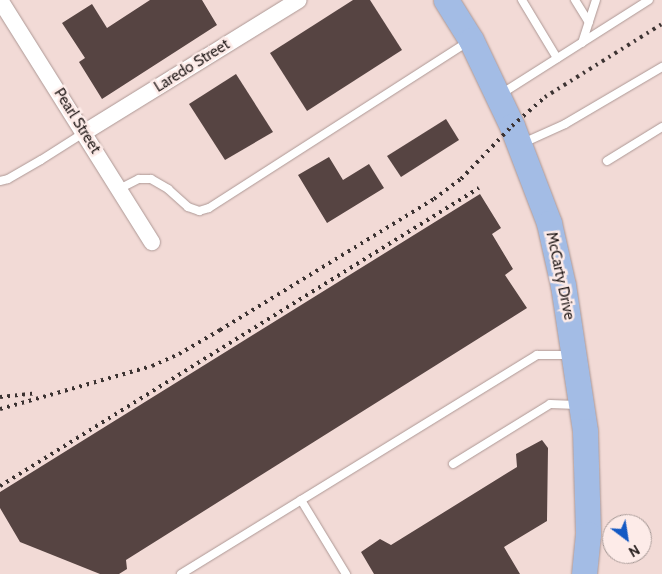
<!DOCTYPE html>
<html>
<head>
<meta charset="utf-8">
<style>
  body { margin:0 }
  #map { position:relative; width:662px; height:574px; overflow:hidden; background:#fdebe8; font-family:Cabin,sans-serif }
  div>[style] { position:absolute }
  .built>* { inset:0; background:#f2dad6 }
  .building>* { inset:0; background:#564442 }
  .roads { filter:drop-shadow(0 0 1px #ad9895) drop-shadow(0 0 1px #ad9895) }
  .service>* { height:8px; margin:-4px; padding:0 4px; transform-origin:4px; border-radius:4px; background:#fff }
  .minor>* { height:16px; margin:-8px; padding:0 8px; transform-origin:8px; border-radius:8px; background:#fff }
  .primary>* { height:25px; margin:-12.5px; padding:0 12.5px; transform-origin:12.5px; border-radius:12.5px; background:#a3bce5 }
  .rail>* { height:4px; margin-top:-2px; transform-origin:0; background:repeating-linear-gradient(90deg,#3b3231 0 2.5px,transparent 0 7.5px) }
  span { translate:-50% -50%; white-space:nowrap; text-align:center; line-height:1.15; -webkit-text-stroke:5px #fdebe8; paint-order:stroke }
  .street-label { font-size:15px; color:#251d1c }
  .north { position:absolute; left:602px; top:514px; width:50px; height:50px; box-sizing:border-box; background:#fdebe8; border:1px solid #a79996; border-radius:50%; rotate:149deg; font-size:14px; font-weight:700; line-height:20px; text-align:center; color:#251d1c }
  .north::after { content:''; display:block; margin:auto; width:18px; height:22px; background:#1359c4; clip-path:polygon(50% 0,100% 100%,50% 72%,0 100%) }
</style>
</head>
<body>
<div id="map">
  <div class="built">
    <div style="clip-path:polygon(evenodd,0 0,662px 0,662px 574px,0 574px,0 0,612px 524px,642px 524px,642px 554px,612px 554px,612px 524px)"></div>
  </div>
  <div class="building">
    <div style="clip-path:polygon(150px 0,202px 0,217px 25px,102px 99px,79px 62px,85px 58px,62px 23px,92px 4px,107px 28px)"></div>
    <div style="clip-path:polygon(353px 0,370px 0,402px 50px,307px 111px,270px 53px)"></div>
    <div style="clip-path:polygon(236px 74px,273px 132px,225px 160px,189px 104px)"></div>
    <div style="clip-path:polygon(446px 119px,459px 140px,401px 177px,387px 156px)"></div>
    <div style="clip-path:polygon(329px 157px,343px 180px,369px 164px,384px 188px,327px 223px,298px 175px)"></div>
    <div style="clip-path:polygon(480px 194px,501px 228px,492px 234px,513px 269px,505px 275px,527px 308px,126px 560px,127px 569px,119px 574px,100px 574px,20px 542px,0 508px,0 492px)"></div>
    <div style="clip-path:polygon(542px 440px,548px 448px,547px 521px,504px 547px,520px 574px,374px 574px,361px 552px,380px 539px,391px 545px,517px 467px,516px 454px)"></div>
  </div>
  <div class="roads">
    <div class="service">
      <div style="left:522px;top:0;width:68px;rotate:58.9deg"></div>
      <div style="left:575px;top:0;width:26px;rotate:58deg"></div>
      <div style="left:582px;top:43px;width:45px;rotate:-72deg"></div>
      <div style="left:501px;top:94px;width:175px;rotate:-32.4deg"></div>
      <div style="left:523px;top:143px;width:46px;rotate:-24.3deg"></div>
      <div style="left:565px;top:124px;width:113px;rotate:-30.4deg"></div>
      <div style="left:607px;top:161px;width:65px;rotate:-31.7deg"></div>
      <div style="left:0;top:181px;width:8px;rotate:-14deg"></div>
      <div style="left:8px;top:179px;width:38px;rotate:-30deg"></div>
      <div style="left:41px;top:160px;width:52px;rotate:-32.5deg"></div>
      <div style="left:119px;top:189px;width:22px;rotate:-27deg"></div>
      <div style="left:139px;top:179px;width:12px"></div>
      <div style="left:151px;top:179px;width:20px;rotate:30deg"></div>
      <div style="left:168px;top:189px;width:27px;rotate:42deg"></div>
      <div style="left:188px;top:207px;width:12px;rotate:20deg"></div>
      <div style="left:199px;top:211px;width:10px;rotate:-17deg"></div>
      <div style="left:209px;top:208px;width:308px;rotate:-32.7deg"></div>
      <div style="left:453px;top:464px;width:114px;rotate:-31.7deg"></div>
      <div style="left:550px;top:404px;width:27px;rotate:2deg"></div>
      <div style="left:301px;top:500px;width:87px;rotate:58.7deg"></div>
      <div style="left:181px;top:574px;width:418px;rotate:-31.6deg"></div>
      <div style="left:537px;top:355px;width:34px"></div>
    </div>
    <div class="minor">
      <div style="left:0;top:0;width:286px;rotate:57.9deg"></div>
      <div style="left:85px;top:132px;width:251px;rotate:-31.7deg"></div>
    </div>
    <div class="primary">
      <div style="left:446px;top:0;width:47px;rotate:58deg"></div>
      <div style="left:471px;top:40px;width:95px;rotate:64.5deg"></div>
      <div style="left:512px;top:126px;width:104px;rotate:69.1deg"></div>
      <div style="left:549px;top:223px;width:64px;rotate:77.3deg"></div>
      <div style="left:563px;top:285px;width:148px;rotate:81.4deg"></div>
      <div style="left:585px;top:431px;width:103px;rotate:88.3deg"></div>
      <div style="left:588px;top:534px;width:40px;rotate:95.7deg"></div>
    </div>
  </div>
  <div class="rail">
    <div style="left:0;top:397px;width:37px;rotate:-6deg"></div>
    <div style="left:0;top:409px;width:158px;rotate:-15.8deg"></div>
    <div style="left:152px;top:366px;width:30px;rotate:-24deg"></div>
    <div style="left:179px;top:354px;width:48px;rotate:-30.3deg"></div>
    <div style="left:220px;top:330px;width:251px;rotate:-31.5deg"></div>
    <div style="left:434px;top:199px;width:34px;rotate:-37deg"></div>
    <div style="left:461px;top:179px;width:74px;rotate:-46.1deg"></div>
    <div style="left:512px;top:126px;width:44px;rotate:-41.3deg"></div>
    <div style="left:545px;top:97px;width:138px;rotate:-32deg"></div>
    <div style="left:0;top:486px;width:564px;rotate:-31.89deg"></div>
  </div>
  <div class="street-label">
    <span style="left:192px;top:66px;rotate:-32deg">Laredo Street</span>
    <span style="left:77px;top:121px;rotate:58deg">Pearl Street</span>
    <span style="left:560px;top:276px;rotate:78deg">McCarty Drive</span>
  </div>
  <div class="north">N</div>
</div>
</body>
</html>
